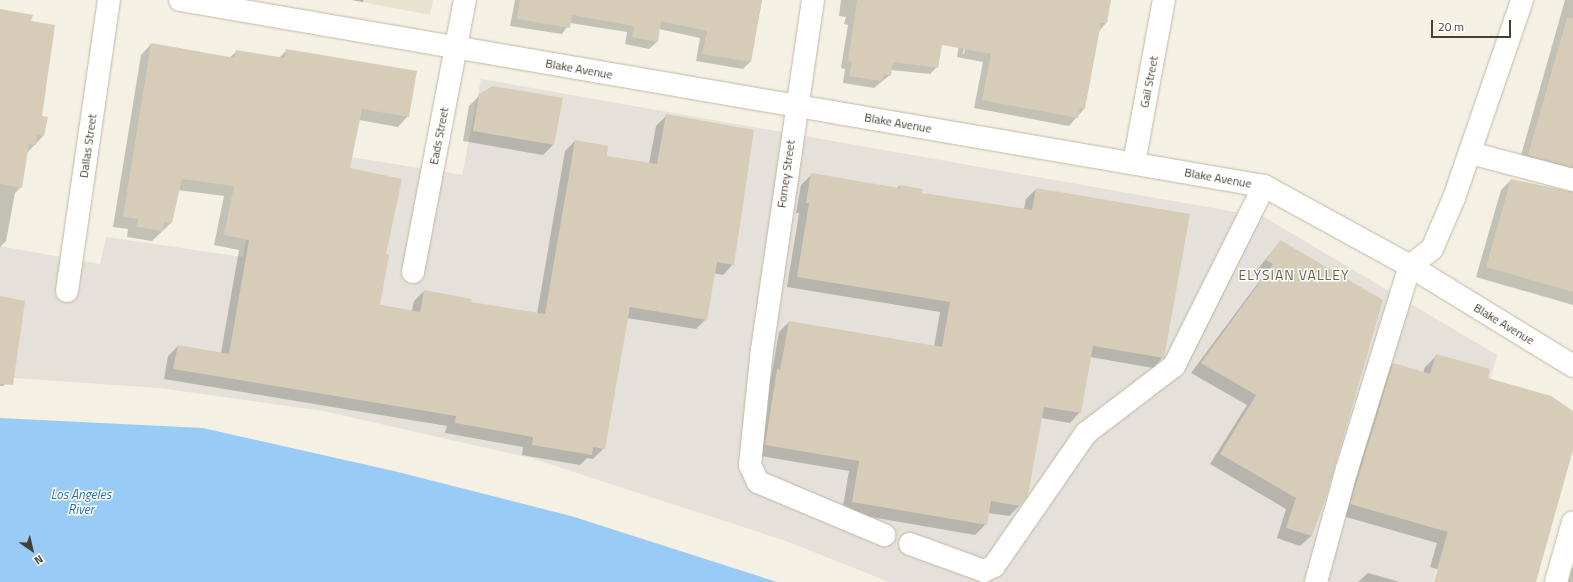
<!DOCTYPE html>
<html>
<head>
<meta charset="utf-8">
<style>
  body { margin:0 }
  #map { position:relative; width:1573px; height:582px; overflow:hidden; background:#f4f0e3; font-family:"Titillium Web",sans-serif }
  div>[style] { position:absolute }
  .residential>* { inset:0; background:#e8e2d1 }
  .industrial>* { inset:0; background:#e5e0d9 }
  .water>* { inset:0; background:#99cbf7 }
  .shadow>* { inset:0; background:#0003 }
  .building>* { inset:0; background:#d6ccb8 }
  .roads { filter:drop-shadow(0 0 1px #c0b8a5) drop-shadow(0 0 1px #c0b8a5) }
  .minor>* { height:22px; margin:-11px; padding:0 11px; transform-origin:11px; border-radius:11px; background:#fff }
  span { translate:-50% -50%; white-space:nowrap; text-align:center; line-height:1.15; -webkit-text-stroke:3px #fff; paint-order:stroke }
  .street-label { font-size:12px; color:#464033 }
  .water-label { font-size:13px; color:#2271bc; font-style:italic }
  .quarter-label { font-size:14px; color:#6a5f49; letter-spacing:1px }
  .north { position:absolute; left:12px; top:530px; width:40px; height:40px; -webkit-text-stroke:3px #fff; paint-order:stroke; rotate:146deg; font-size:11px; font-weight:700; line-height:16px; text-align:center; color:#464033 }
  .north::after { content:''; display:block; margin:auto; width:14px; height:18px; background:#464033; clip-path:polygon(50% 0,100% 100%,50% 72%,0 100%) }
  .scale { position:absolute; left:1431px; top:20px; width:80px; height:18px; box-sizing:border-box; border:2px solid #464033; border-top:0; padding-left:5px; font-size:12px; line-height:14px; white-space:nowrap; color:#464033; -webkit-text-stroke:3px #fff; paint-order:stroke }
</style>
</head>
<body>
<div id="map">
  <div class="residential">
    <div style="clip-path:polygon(351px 0,433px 0,430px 15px)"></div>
  </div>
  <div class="industrial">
    <div style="clip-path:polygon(481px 79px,1264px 217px,1497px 355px,1433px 582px,889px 582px,786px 541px,531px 458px,323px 411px,159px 388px,0 377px,0 246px,100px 264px,106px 237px,243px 257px,265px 143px,462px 175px)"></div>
  </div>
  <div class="water">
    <div style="clip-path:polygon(0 418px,203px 428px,398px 472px,571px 516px,777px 582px,0 582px)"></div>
  </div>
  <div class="shadow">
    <div style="clip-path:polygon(352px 0,364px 0,362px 2px)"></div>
    <div style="clip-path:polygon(515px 0,762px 0,750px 62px,743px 69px,696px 61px,700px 38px,659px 29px,657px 42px,649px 49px,625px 44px,627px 32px,570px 23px,562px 34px,510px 26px)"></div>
    <div style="clip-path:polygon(841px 0,922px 0,937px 67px,930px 74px,891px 70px,890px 75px,874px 88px,843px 83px,845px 69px,841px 68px,848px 25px,844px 24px,846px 17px,839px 16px)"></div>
    <div style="clip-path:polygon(evenodd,979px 0,1110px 0,1106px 23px,1099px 31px,1084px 109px,1069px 126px,974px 108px,983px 62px,957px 57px,963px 19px,979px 0,968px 19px,970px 19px,964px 54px,963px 54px,968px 19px)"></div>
    <div style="clip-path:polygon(1565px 0,1573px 0,1573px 185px,1518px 166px)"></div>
    <div style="clip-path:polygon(0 10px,30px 22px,43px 136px,27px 153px,21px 187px,15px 193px,6px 241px,0 247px)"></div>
    <div style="clip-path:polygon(151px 44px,229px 58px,237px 51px,279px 58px,286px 51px,408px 116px,398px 127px,359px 120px,349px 169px,385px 255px,379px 305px,412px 311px,414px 301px,424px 291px,470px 303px,537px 314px,565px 151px,575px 141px,606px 157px,649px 164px,656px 126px,667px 115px,733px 264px,723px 275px,714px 273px,706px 319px,696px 329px,627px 318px,604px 448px,593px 459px,587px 458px,580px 465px,522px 455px,523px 447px,445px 433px,447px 426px,164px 379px,168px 356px,178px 346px,221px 353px,239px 250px,214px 245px,224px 196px,178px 190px,171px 223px,152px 241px,127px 237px,128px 229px,113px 227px,141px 55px)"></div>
    <div style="clip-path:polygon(480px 95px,553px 145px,543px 155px,463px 141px,469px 106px)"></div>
    <div style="clip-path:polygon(812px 174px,896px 189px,899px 186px,921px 194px,1024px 209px,1026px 199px,1036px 189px,1163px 357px,1153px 368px,1090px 357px,1080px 412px,1070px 423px,1041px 418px,1019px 506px,1009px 516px,988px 513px,986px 524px,975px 535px,842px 512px,849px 471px,755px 455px,767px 381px,771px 377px,779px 332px,789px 322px,934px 347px,940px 312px,787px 287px,799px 213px,796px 213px,801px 185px)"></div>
    <div style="clip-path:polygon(1511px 180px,1573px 192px,1573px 305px,1476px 277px,1501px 190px)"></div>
    <div style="clip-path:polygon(1280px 242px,1311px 536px,1300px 546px,1277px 538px,1286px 509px,1210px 464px,1247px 405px,1191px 373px,1264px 275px,1256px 271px)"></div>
    <div style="clip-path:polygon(0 297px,13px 377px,3px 386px,0 386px)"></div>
    <div style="clip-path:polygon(1437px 355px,1486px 378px,1573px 412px,1573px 446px,1535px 582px,1481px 582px,1430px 567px,1437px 543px,1339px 515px,1381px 376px,1393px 364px,1423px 373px,1425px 367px)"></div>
    <div style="clip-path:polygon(1573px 565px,1573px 582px,1568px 582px)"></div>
    <div style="clip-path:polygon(1368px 573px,1400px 582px,1358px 582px)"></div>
  </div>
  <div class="building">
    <div style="clip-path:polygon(520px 0,762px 0,751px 62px,702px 54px,707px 31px,661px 21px,658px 42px,632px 37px,634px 26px,572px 15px,570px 28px,517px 19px)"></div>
    <div style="clip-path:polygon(857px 0,1111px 0,1107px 23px,1101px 23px,1085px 109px,1080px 108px,1078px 118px,982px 100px,991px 54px,942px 45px,938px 68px,893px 62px,891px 76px,884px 74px,882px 81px,849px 76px,852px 62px,848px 61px)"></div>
    <div style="clip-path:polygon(0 9px,33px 15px,31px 21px,55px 25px,42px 116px,48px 117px,44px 136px,37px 135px,36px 145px,29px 144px,22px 188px,0 184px)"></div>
    <div style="clip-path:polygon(1567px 18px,1573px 18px,1573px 167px,1528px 155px)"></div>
    <div style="clip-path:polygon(151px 43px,235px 58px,236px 50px,285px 58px,286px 49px,417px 71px,409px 117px,362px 109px,350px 168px,402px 179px,386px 254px,389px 255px,380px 305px,420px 312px,424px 290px,472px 299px,471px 302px,545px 314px,575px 140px,608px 146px,607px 156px,657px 164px,666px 114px,754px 130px,734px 265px,717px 262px,707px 320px,630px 307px,605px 449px,593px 447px,592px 455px,532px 445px,533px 437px,455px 423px,456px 416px,173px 369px,178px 345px,229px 354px,249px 240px,224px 235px,234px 186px,182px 179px,172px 223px,164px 222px,163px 231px,136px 227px,138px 219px,123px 217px)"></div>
    <div style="clip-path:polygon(493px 86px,563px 98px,554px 145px,473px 131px,479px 94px)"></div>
    <div style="clip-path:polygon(811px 173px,899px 188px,899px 185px,923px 189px,922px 193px,1032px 210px,1036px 188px,1190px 214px,1164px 358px,1093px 346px,1081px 413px,1044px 407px,1028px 495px,1020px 506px,991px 501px,987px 525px,852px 502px,859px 461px,765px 445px,777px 369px,780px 370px,789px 321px,942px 347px,950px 302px,797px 277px,809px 203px,806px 203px)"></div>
    <div style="clip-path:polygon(1511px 179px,1573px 192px,1573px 292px,1486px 267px)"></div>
    <div style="clip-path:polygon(1280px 240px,1383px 300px,1326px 497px,1312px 536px,1286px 528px,1296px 498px,1220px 454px,1256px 395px,1201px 363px,1273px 264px,1266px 260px)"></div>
    <div style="clip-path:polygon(0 296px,25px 301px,13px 385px,0 384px)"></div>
    <div style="clip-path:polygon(1436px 354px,1490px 369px,1488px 378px,1551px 396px,1573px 411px,1573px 450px,1536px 582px,1434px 582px,1448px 532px,1350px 504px,1393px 363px,1430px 374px)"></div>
  </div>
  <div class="roads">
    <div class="minor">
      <div style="left:180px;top:0;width:1100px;rotate:9.74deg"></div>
      <div style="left:1264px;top:186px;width:166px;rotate:28.7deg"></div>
      <div style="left:1410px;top:266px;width:191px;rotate:31.5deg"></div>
      <div style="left:813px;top:0;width:353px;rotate:98.3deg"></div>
      <div style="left:762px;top:349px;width:117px;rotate:95.9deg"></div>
      <div style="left:750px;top:465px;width:19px;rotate:65deg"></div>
      <div style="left:758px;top:482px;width:137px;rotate:22.8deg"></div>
      <div style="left:1470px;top:153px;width:106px;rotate:14.7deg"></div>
      <div style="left:1134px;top:163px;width:166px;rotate:-79.6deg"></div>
      <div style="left:413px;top:272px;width:277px;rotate:-79.2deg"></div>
      <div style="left:67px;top:291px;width:294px;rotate:-81.8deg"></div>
      <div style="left:910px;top:544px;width:79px;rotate:20deg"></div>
      <div style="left:984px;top:571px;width:11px;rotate:-27deg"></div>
      <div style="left:994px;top:566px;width:162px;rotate:-55.3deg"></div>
      <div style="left:1086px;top:433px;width:111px;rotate:-37.3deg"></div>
      <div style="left:1174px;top:366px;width:201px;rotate:-63.4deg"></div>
      <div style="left:1316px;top:582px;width:117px;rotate:-74.7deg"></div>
      <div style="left:1347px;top:469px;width:213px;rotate:-72.8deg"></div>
      <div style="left:1410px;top:266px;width:28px;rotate:-38deg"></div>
      <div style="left:1432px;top:249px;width:56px;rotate:-66.7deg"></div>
      <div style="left:1454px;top:198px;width:209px;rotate:-71deg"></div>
      <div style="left:1556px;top:582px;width:62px;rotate:-74.2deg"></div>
    </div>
  </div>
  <div class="street-label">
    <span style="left:579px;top:69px;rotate:10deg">Blake Avenue</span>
    <span style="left:1149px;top:82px;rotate:-79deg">Gail Street</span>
    <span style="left:898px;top:123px;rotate:10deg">Blake Avenue</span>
    <span style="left:439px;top:136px;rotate:-79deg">Eads Street</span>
    <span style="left:88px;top:146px;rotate:-82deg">Dallas Street</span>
    <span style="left:786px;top:174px;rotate:-82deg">Forney Street</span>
    <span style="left:1218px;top:178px;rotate:10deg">Blake Avenue</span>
    <span style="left:1504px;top:324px;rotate:31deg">Blake Avenue</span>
  </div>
  <div class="water-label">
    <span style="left:81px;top:502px">Los Angeles<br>River</span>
  </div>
  <div class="quarter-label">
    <span style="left:1294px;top:275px">ELYSIAN VALLEY</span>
  </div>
  <div class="north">N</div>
  <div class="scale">20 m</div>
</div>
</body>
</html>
